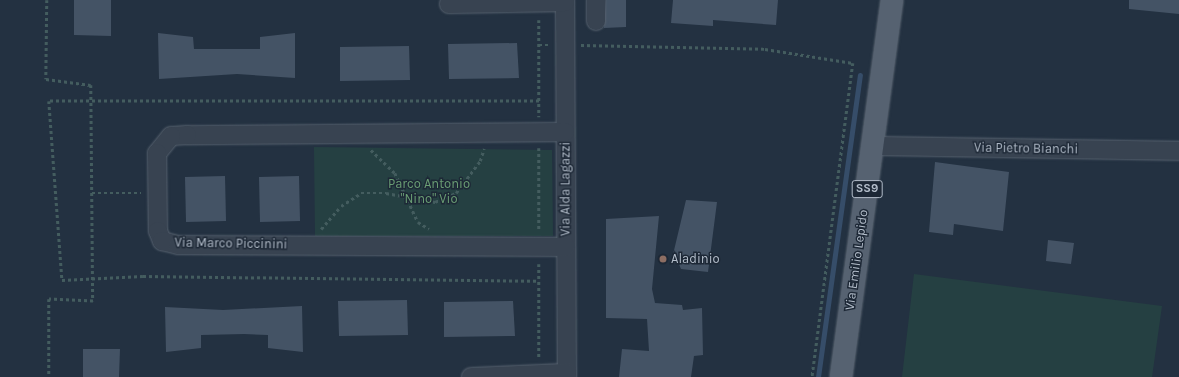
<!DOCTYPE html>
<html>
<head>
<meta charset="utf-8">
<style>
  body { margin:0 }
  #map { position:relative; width:1179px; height:377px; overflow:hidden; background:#233141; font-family:Karla,sans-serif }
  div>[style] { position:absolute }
  .green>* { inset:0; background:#254042 }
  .stream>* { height:5px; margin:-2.5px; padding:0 2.5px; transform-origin:2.5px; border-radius:2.5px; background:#364d69 }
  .building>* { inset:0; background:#445365 }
  .path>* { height:2.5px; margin-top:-1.25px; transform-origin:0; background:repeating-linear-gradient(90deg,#445d5f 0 3px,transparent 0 6px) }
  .roads { filter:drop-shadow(0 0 1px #56616e) drop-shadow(0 0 1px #56616e) }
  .minor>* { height:18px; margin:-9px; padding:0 9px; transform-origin:9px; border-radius:9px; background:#384351 }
  .primary>* { height:22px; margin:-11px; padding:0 11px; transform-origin:11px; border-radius:11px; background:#566271 }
  .dots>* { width:11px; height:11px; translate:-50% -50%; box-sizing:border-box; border:2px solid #1d2836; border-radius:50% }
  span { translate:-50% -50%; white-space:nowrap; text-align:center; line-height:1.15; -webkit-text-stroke:3px #1d2836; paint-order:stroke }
  .shield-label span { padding:1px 3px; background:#1d2836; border:1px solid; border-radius:3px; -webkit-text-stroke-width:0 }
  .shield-label { font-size:12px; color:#b4becb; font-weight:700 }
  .street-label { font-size:13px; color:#b4becb }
  .park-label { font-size:13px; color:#6a9e74 }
  .poi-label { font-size:13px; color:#b4becb }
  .left { translate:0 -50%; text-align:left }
</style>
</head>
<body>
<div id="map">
  <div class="green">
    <div style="clip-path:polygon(314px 147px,552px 150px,553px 236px,315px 236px)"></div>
    <div style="clip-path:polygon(914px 274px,1162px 306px,1152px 377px,902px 377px)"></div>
  </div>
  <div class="stream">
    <div style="left:818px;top:377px;width:305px;rotate:-82.1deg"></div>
  </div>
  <div class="building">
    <div style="clip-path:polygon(74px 0,111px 0,111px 36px,74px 35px)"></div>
    <div style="clip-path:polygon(606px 0,626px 0,626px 27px,604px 28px)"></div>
    <div style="clip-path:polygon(673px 0,778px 0,776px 25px,713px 20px,713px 26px,671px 23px)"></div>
    <div style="clip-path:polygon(1129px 0,1179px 0,1179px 14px,1129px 9px)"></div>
    <div style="clip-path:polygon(158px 33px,193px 37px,194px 49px,260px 49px,260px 37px,295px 33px,295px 78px,237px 74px,159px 79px)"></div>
    <div style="clip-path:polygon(517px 43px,519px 78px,449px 79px,448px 44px)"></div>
    <div style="clip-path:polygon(409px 46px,410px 80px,340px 81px,340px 47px)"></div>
    <div style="clip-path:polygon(935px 162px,1009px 172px,1003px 231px,954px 224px,953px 235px,929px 232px)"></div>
    <div style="clip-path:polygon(225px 176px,226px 221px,186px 222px,185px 177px)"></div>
    <div style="clip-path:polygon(299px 176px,300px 221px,260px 222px,259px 177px)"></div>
    <div style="clip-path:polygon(686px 200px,717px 202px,708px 272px,681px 269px,678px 262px,671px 263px)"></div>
    <div style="clip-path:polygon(659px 216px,652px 289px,655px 303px,682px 305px,683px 310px,702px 308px,703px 355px,694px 356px,691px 377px,619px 377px,622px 349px,649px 351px,647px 319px,606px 318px,606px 219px)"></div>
    <div style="clip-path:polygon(1048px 240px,1074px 243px,1071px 264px,1046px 261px)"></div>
    <div style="clip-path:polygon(407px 300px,408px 335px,339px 336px,338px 301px)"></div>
    <div style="clip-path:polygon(513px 301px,515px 336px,444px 337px,444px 302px)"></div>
    <div style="clip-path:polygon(302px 306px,303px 352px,268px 348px,268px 335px,244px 334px,201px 335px,201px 348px,166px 352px,165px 307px,223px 310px)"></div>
    <div style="clip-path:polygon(83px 349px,120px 349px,119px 377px,83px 377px)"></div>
  </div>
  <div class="path">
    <div style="left:47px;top:0;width:79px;rotate:90.7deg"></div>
    <div style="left:46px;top:79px;width:45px;rotate:7.6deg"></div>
    <div style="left:91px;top:85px;width:216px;rotate:89.5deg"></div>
    <div style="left:93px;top:301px;width:44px;rotate:-177.4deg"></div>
    <div style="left:49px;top:299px;width:78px;rotate:90deg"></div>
    <div style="left:539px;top:20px;width:97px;rotate:90deg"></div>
    <div style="left:539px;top:45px;width:9px"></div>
    <div style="left:581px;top:45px;width:184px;rotate:1.2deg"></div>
    <div style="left:765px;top:49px;width:89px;rotate:9deg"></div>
    <div style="left:853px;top:63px;width:317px;rotate:97.4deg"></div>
    <div style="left:539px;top:101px;width:490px;rotate:180deg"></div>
    <div style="left:49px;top:101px;width:179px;rotate:85.8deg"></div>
    <div style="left:62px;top:280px;width:81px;rotate:-2.8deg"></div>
    <div style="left:143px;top:276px;width:396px;rotate:0.7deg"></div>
    <div style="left:539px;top:148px;width:83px;rotate:90deg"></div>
    <div style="left:371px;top:150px;width:33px;rotate:44deg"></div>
    <div style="left:395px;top:173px;width:54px;rotate:64.9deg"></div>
    <div style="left:418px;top:222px;width:13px;rotate:32deg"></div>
    <div style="left:92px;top:193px;width:49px"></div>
    <div style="left:321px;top:229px;width:30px;rotate:-49deg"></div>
    <div style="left:341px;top:206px;width:24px;rotate:-33deg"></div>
    <div style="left:361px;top:193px;width:25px"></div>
    <div style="left:386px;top:193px;width:50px;rotate:10.4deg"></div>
    <div style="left:435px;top:202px;width:23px;rotate:-23deg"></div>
    <div style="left:456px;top:193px;width:40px;rotate:-53deg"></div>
    <div style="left:480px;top:161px;width:13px;rotate:-72deg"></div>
    <div style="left:539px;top:264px;width:95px;rotate:90deg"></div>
  </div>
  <div class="roads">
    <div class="minor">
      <div style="left:565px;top:0;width:377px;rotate:89.7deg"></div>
      <div style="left:596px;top:0;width:21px;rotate:90deg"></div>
      <div style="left:449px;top:4px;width:116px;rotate:-1deg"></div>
      <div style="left:565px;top:132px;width:378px;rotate:179.5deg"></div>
      <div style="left:187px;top:135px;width:16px;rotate:176deg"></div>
      <div style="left:171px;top:136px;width:22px;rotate:129deg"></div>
      <div style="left:157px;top:153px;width:78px;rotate:89.3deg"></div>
      <div style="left:158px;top:231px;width:11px;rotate:68deg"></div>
      <div style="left:162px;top:241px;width:16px;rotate:14deg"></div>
      <div style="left:178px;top:245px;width:388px;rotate:0.3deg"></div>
      <div style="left:872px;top:146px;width:307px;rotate:0.9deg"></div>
      <div style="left:471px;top:377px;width:96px;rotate:-2.4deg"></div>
    </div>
    <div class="primary">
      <div style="left:841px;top:377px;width:380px;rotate:-82.3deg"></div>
    </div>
  </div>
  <div class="dots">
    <div style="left:663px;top:259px;background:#8d6e63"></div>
  </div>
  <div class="shield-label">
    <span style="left:867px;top:189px">SS9</span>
  </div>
  <div class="street-label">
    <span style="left:1026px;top:149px;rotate:1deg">Via Pietro Bianchi</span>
    <span style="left:566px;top:189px;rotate:-90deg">Via Alda Lagazzi</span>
    <span style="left:231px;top:244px;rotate:1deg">Via Marco Piccinini</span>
    <span style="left:857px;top:260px;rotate:-82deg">Via Emilio Lepido</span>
  </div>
  <div class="park-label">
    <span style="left:429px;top:192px">Parco Antonio<br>"Nino" Vio</span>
  </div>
  <div class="poi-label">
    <span class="left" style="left:671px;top:259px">Aladinio</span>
  </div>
</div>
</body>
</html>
